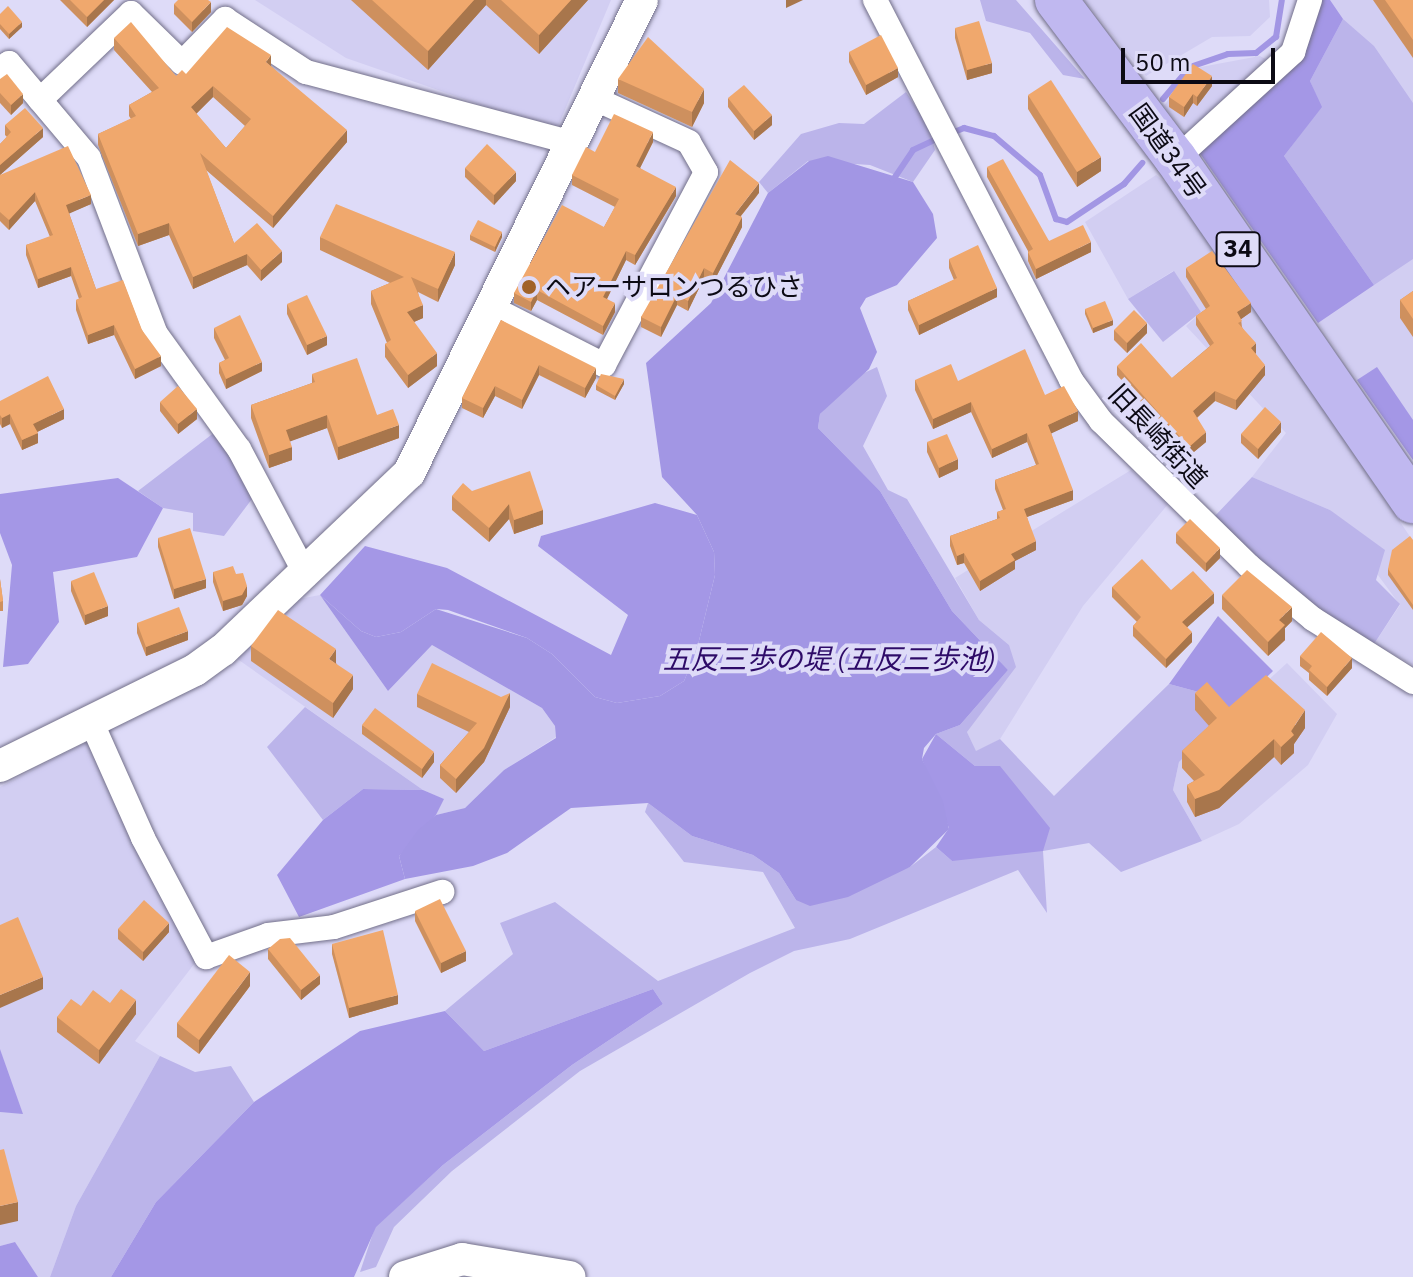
<!DOCTYPE html>
<html>
<head>
<meta charset="utf-8">
<style>
  body { margin:0 }
  #map { position:relative; width:1413px; height:1277px; overflow:hidden; background:#dedbf8; font-family:"IBM Plex Sans","Noto Sans JP",sans-serif }
  div>[style] { position:absolute }
  .built>* { inset:0; background:#d2cef2 }
  .green>* { inset:0; background:#bbb4ea }
  .forest>* { inset:0; background:#a497e6 }
  .water>* { inset:0; background:#a296e4 }
  .stream>* { height:6px; margin:-3px; padding:0 3px; transform-origin:3px; border-radius:3px; background:#a296e4 }
  .roads { filter:drop-shadow(0 0 2px #726f89) drop-shadow(0 0 2px #726f89) }
  .minor>* { height:24px; margin:-12px; padding:0 12px; transform-origin:12px; border-radius:12px; background:#fff }
  .tertiary>* { height:32px; margin:-16px; padding:0 16px; transform-origin:16px; border-radius:16px; background:#fff }
  .trunk>* { height:42px; margin:-21px; padding:0 21px; transform-origin:21px; border-radius:21px; background:#c0b8f0 }
  .wall>* { inset:0; background:#ce905e }
  .shaded-wall>* { inset:0; background:#a8764c }
  .building>* { inset:0; background:#f0a86d }
  .dots>* { width:22px; height:22px; translate:-50% -50%; box-sizing:border-box; border:4px solid #dedbf8; border-radius:50% }
  span { translate:-50% -50%; white-space:nowrap; text-align:center; line-height:1.15; -webkit-text-stroke:8px #dedbf8; paint-order:stroke }
  .shield-label span { padding:2px 6px; background:#dedbf8; border:2px solid; border-radius:6px; -webkit-text-stroke-width:0 }
  .shield-label { font-size:24px; color:#0c0a14; font-weight:700 }
  .street-label { font-size:26px; color:#0c0a14 }
  .poi-label { font-size:26px; color:#0c0a14 }
  .left { translate:0 -50%; text-align:left }
  .water-label { font-size:28px; color:#2e0b68; font-style:italic }
  .scale { position:absolute; left:1121px; top:48px; width:154px; height:36px; box-sizing:border-box; border:4px solid #0c0a14; border-top:0; padding-left:10px; font-size:24px; line-height:28px; white-space:nowrap; color:#0c0a14; -webkit-text-stroke:6px #dedbf8; paint-order:stroke }
</style>
</head>
<body>
<div id="map">
  <div class="built">
    <div style="clip-path:polygon(255px 0,611px 0,556px 131px,346px 58px)"></div>
    <div style="clip-path:polygon(1084px 0,1269px 0,1270px 17px,1250px 36px,1212px 37px,1146px 76px)"></div>
    <div style="clip-path:polygon(1319px 0,1413px 0,1413px 460px,1199px 152px)"></div>
    <div style="clip-path:polygon(1260px 56px,1274px 64px,1188px 136px,1164px 106px,1190px 69px)"></div>
    <div style="clip-path:polygon(1156px 175px,1176px 191px,1413px 541px,1413px 665px,1374px 644px,1400px 605px,1330px 510px,1252px 477px,1286px 433px,1186px 326px,1201px 312px,1173px 271px,1128px 299px,1085px 222px)"></div>
    <div style="clip-path:polygon(1131px 470px,1169px 503px,1083px 606px,1000px 739px,976px 752px,967px 732px,1009px 645px,979px 620px,955px 578px)"></div>
    <div style="clip-path:polygon(320px 595px,388px 691px,432px 645px,542px 708px,555px 726px,556px 737px,504px 770px,465px 808px,436px 815px,443px 799px,423px 790px,236px 658px,299px 599px)"></div>
    <div style="clip-path:polygon(1287px 663px,1337px 714px,1308px 765px,1239px 824px,1202px 841px,1173px 790px,1179px 762px)"></div>
    <div style="clip-path:polygon(92px 739px,198px 959px,135px 1041px,160px 1056px,76px 1206px,50px 1277px,38px 1277px,15px 1242px,0 1246px,0 1112px,22px 1113px,0 1049px,0 787px)"></div>
  </div>
  <div class="green">
    <div style="clip-path:polygon(980px 0,1016px 0,1085px 79px,1063px 75px,1030px 33px,986px 21px)"></div>
    <div style="clip-path:polygon(1343px 19px,1374px 46px,1413px 103px,1413px 259px,1374px 285px,1284px 156px,1321px 107px,1310px 81px)"></div>
    <div style="clip-path:polygon(906px 92px,929px 127px,935px 150px,913px 182px,870px 165px,808px 161px,768px 193px,759px 182px,801px 134px,839px 123px,864px 124px)"></div>
    <div style="clip-path:polygon(1174px 271px,1201px 312px,1163px 342px,1128px 299px)"></div>
    <div style="clip-path:polygon(877px 367px,887px 396px,863px 446px,888px 490px,907px 499px,979px 620px,1009px 645px,1016px 667px,967px 732px,976px 751px,1000px 739px,1054px 796px,1169px 684px,1206px 694px,1231px 712px,1179px 762px,1173px 790px,1202px 841px,1121px 872px,1089px 843px,1043px 851px,1047px 913px,1018px 870px,850px 939px,794px 951px,750px 973px,580px 1071px,452px 1171px,394px 1227px,376px 1267px,360px 1272px,375px 1227px,443px 1165px,572px 1065px,663px 1004px,653px 989px,484px 1051px,445px 1011px,513px 954px,500px 923px,555px 902px,658px 981px,795px 928px,763px 872px,684px 862px,645px 812px,648px 803px,692px 836px,753px 855px,779px 873px,796px 900px,910px 867px,936px 847px,952px 861px,975px 766px,936px 734px,960px 725px,1008px 670px,952px 611px,880px 491px,818px 428px,820px 414px,853px 378px)"></div>
    <div style="clip-path:polygon(215px 432px,255px 495px,224px 536px,193px 531px,193px 513px,163px 508px,138px 491px)"></div>
    <div style="clip-path:polygon(1252px 477px,1330px 510px,1385px 550px,1376px 580px,1400px 604px,1374px 644px,1311px 604px,1213px 518px)"></div>
    <div style="clip-path:polygon(305px 707px,423px 790px,363px 789px,323px 820px,267px 747px)"></div>
    <div style="clip-path:polygon(160px 1056px,195px 1072px,231px 1066px,254px 1102px,156px 1202px,111px 1277px,50px 1277px,76px 1206px)"></div>
  </div>
  <div class="forest">
    <div style="clip-path:polygon(1319px 0,1330px 0,1343px 19px,1310px 81px,1322px 107px,1284px 156px,1374px 285px,1318px 323px,1199px 152px)"></div>
    <div style="clip-path:polygon(1377px 367px,1413px 420px,1413px 460px,1357px 380px)"></div>
    <div style="clip-path:polygon(118px 478px,163px 508px,137px 557px,53px 572px,59px 622px,28px 664px,3px 667px,12px 565px,0 533px,0 494px)"></div>
    <div style="clip-path:polygon(655px 503px,697px 515px,714px 552px,715px 575px,696px 653px,684px 681px,660px 696px,617px 703px,595px 697px,552px 654px,527px 638px,448px 610px,436px 609px,401px 632px,376px 637px,361px 631px,320px 595px,365px 546px,447px 568px,611px 655px,628px 615px,538px 546px,541px 536px)"></div>
    <div style="clip-path:polygon(1218px 616px,1273px 671px,1231px 712px,1206px 694px,1169px 684px)"></div>
    <div style="clip-path:polygon(936px 734px,975px 766px,1000px 766px,1050px 828px,1043px 851px,952px 861px,936px 847px,949px 828px,922px 759px)"></div>
    <div style="clip-path:polygon(363px 789px,423px 790px,444px 799px,436px 815px,399px 856px,405px 879px,299px 917px,277px 875px,323px 820px)"></div>
    <div style="clip-path:polygon(653px 989px,663px 1004px,572px 1065px,443px 1165px,376px 1227px,354px 1277px,111px 1277px,156px 1202px,254px 1102px,360px 1031px,445px 1011px,484px 1051px)"></div>
    <div style="clip-path:polygon(0 1049px,23px 1114px,0 1112px)"></div>
    <div style="clip-path:polygon(15px 1242px,38px 1277px,0 1277px,0 1246px)"></div>
  </div>
  <div class="water">
    <div style="clip-path:polygon(828px 156px,913px 182px,933px 214px,937px 238px,897px 285px,866px 298px,860px 308px,877px 352px,869px 369px,820px 414px,818px 428px,880px 491px,952px 611px,1008px 670px,960px 725px,936px 734px,924px 748px,922px 759px,943px 801px,949px 829px,910px 867px,848px 897px,810px 906px,796px 900px,779px 873px,753px 855px,692px 836px,648px 803px,571px 808px,507px 853px,473px 866px,405px 879px,399px 856px,418px 830px,436px 815px,465px 808px,504px 770px,556px 738px,555px 726px,542px 708px,432px 645px,388px 691px,320px 595px,361px 631px,376px 637px,401px 632px,436px 609px,527px 638px,552px 654px,595px 697px,617px 703px,660px 696px,684px 681px,696px 653px,715px 575px,714px 552px,697px 515px,662px 477px,646px 363px,711px 303px,768px 193px,809px 161px)"></div>
  </div>
  <div class="stream">
    <div style="left:1163px;top:99px;width:42px;rotate:-49.8deg"></div>
    <div style="left:1190px;top:67px;width:40px;rotate:-18.9deg"></div>
    <div style="left:1228px;top:54px;width:28px;rotate:-2deg"></div>
    <div style="left:1256px;top:53px;width:26px;rotate:-39deg"></div>
    <div style="left:1276px;top:37px;width:37px;rotate:-81deg"></div>
    <div style="left:952px;top:133px;width:13px;rotate:-23deg"></div>
    <div style="left:964px;top:128px;width:31px;rotate:15deg"></div>
    <div style="left:994px;top:136px;width:60px;rotate:40.3deg"></div>
    <div style="left:1040px;top:175px;width:47px;rotate:70deg"></div>
    <div style="left:1056px;top:219px;width:11px;rotate:15deg"></div>
    <div style="left:1067px;top:222px;width:69px;rotate:-33.7deg"></div>
    <div style="left:1124px;top:184px;width:28px;rotate:-49deg"></div>
    <div style="left:893px;top:180px;width:36px;rotate:-56deg"></div>
    <div style="left:913px;top:150px;width:31px;rotate:-25deg"></div>
  </div>
  <div class="roads">
    <div class="minor">
      <div style="left:875px;top:0;width:428px;rotate:62.7deg"></div>
      <div style="left:1071px;top:380px;width:51px;rotate:53.8deg"></div>
      <div style="left:1101px;top:421px;width:207px;rotate:44.4deg"></div>
      <div style="left:1249px;top:566px;width:83px;rotate:39.6deg"></div>
      <div style="left:1313px;top:619px;width:118px;rotate:32.2deg"></div>
      <div style="left:0;top:71px;width:12px;rotate:-42deg"></div>
      <div style="left:9px;top:63px;width:124px;rotate:49.9deg"></div>
      <div style="left:89px;top:158px;width:188px;rotate:69.2deg"></div>
      <div style="left:156px;top:334px;width:142px;rotate:54.2deg"></div>
      <div style="left:239px;top:449px;width:143px;rotate:62deg"></div>
      <div style="left:40px;top:100px;width:126px;rotate:-43.7deg"></div>
      <div style="left:131px;top:13px;width:71px;rotate:44.4deg"></div>
      <div style="left:182px;top:63px;width:62px;rotate:-45.7deg"></div>
      <div style="left:225px;top:19px;width:97px;rotate:33.2deg"></div>
      <div style="left:306px;top:72px;width:272px;rotate:14.9deg"></div>
      <div style="left:1176px;top:159px;width:159px;rotate:-42.4deg"></div>
      <div style="left:1293px;top:52px;width:55px;rotate:-71.9deg"></div>
      <div style="left:490px;top:307px;width:128px;rotate:27deg"></div>
      <div style="left:604px;top:365px;width:218px;rotate:-62.1deg"></div>
      <div style="left:706px;top:172px;width:34px;rotate:-120deg"></div>
      <div style="left:689px;top:142px;width:108px;rotate:-155.3deg"></div>
      <div style="left:91px;top:721px;width:128px;rotate:66deg"></div>
      <div style="left:143px;top:838px;width:135px;rotate:62.1deg"></div>
      <div style="left:206px;top:957px;width:66px;rotate:-19.5deg"></div>
      <div style="left:268px;top:935px;width:66px;rotate:-6.9deg"></div>
      <div style="left:334px;top:927px;width:114px;rotate:-18deg"></div>
    </div>
    <div class="tertiary">
      <div style="left:0;top:766px;width:217px;rotate:-26.2deg"></div>
      <div style="left:195px;top:670px;width:34px;rotate:-36deg"></div>
      <div style="left:223px;top:650px;width:257px;rotate:-43.6deg"></div>
      <div style="left:409px;top:473px;width:527px;rotate:-63.78deg"></div>
      <div style="left:405px;top:1277px;width:60px;rotate:-17.5deg"></div>
      <div style="left:462px;top:1259px;width:109px;rotate:9.5deg"></div>
    </div>
    <div class="trunk">
      <div style="left:1056px;top:0;width:199px;rotate:53deg"></div>
      <div style="left:1176px;top:159px;width:417px;rotate:55.4deg"></div>
    </div>
  </div>
  <div class="wall">
    <div style="clip-path:polygon(60px 0,114px 0,87px 27px)"></div>
    <div style="clip-path:polygon(351px 0,588px 0,539px 54px,486px 5px,428px 70px)"></div>
    <div style="clip-path:polygon(1373px 0,1413px 0,1413px 58px)"></div>
    <div style="clip-path:polygon(174px 4px,211px 12px,192px 32px,174px 14px)"></div>
    <div style="clip-path:polygon(0 14px,22px 27px,9px 39px,0 29px)"></div>
    <div style="clip-path:polygon(955px 28px,992px 73px,967px 80px,955px 38px)"></div>
    <div style="clip-path:polygon(evenodd,114px 38px,176px 76px,186px 74px,271px 66px,347px 142px,273px 228px,206px 170px,234px 243px,282px 262px,261px 281px,247px 265px,193px 289px,169px 235px,138px 246px,98px 145px,98px 134px,131px 119px,129px 116px,129px 105px,152px 92px,114px 50px,114px 38px,213px 97px,245px 126px,226px 148px,196px 114px,213px 97px)"></div>
    <div style="clip-path:polygon(849px 52px,898px 77px,866px 95px,849px 62px)"></div>
    <div style="clip-path:polygon(0 79px,23px 103px,11px 115px,0 103px)"></div>
    <div style="clip-path:polygon(618px 79px,704px 103px,692px 127px,618px 93px)"></div>
    <div style="clip-path:polygon(1212px 86px,1197px 106px,1193px 103px,1184px 117px,1169px 107px,1169px 97px)"></div>
    <div style="clip-path:polygon(1028px 95px,1101px 171px,1077px 187px,1028px 109px)"></div>
    <div style="clip-path:polygon(728px 98px,772px 125px,754px 140px,728px 107px)"></div>
    <div style="clip-path:polygon(5px 125px,43px 137px,0 175px,91px 204px,69px 213px,96px 289px,142px 330px,161px 366px,135px 379px,114px 335px,88px 344px,76px 310px,76px 300px,79px 299px,71px 276px,38px 288px,26px 255px,26px 245px,50px 237px,35px 201px,9px 230px,0 221px,0 144px,7px 137px,5px 135px)"></div>
    <div style="clip-path:polygon(653px 142px,640px 168px,676px 196px,635px 265px,626px 260px,607px 299px,615px 312px,603px 335px,537px 300px,531px 311px,514px 303px,514px 293px,604px 227px,615px 207px,572px 185px,572px 175px,595px 152px)"></div>
    <div style="clip-path:polygon(987px 167px,1049px 241px,1091px 252px,1036px 279px,1028px 261px,1028px 251px,987px 177px)"></div>
    <div style="clip-path:polygon(465px 168px,516px 181px,494px 205px,465px 177px)"></div>
    <div style="clip-path:polygon(759px 193px,741px 216px,742px 227px,713px 283px,704px 278px,688px 311px,677px 305px,661px 337px,641px 327px,641px 317px)"></div>
    <div style="clip-path:polygon(470px 235px,502px 237px,495px 252px,470px 240px)"></div>
    <div style="clip-path:polygon(320px 237px,455px 265px,438px 302px,418px 292px,423px 318px,414px 322px,437px 366px,408px 388px,385px 357px,385px 344px,387px 343px,371px 304px,371px 291px,390px 283px,320px 250px)"></div>
    <div style="clip-path:polygon(949px 259px,997px 297px,919px 335px,908px 310px,908px 301px,954px 280px,949px 268px)"></div>
    <div style="clip-path:polygon(1186px 268px,1251px 312px,1241px 319px,1242px 327px,1256px 353px,1255px 354px,1265px 375px,1236px 410px,1215px 401px,1197px 418px,1206px 442px,1189px 456px,1117px 375px,1117px 366px,1172px 378px,1210px 346px,1196px 325px,1196px 316px,1206px 309px,1186px 277px)"></div>
    <div style="clip-path:polygon(1413px 291px,1413px 337px,1400px 318px,1400px 300px)"></div>
    <div style="clip-path:polygon(287px 304px,327px 345px,307px 355px,287px 314px)"></div>
    <div style="clip-path:polygon(1085px 309px,1113px 325px,1093px 333px,1085px 314px)"></div>
    <div style="clip-path:polygon(501px 320px,596px 378px,585px 398px,539px 375px,522px 409px,495px 396px,483px 418px,462px 408px,462px 398px)"></div>
    <div style="clip-path:polygon(214px 328px,262px 371px,226px 389px,219px 373px,219px 363px,225px 360px,214px 338px)"></div>
    <div style="clip-path:polygon(1114px 330px,1147px 333px,1127px 353px,1114px 340px)"></div>
    <div style="clip-path:polygon(312px 374px,377px 415px,399px 438px,338px 460px,327px 428px,290px 441px,292px 460px,269px 468px,251px 418px,251px 405px,312px 383px)"></div>
    <div style="clip-path:polygon(915px 380px,958px 381px,1045px 395px,1078px 421px,1051px 433px,1073px 500px,1027px 517px,1036px 550px,1015px 561px,1015px 569px,980px 591px,964px 563px,957px 565px,950px 546px,950px 536px,997px 519px,997px 512px,1003px 510px,995px 489px,995px 480px,1036px 465px,1027px 442px,992px 458px,971px 412px,933px 429px,915px 390px)"></div>
    <div style="clip-path:polygon(624px 384px,615px 400px,596px 390px,596px 385px)"></div>
    <div style="clip-path:polygon(0 401px,64px 419px,37px 432px,38px 443px,22px 450px,10px 424px,2px 428px,0 424px)"></div>
    <div style="clip-path:polygon(160px 402px,197px 419px,178px 434px,160px 411px)"></div>
    <div style="clip-path:polygon(1281px 432px,1258px 459px,1241px 443px,1241px 434px)"></div>
    <div style="clip-path:polygon(927px 442px,958px 469px,939px 478px,927px 452px)"></div>
    <div style="clip-path:polygon(472px 491px,543px 510px,543px 524px,514px 534px,509px 519px,489px 542px,452px 510px,452px 496px)"></div>
    <div style="clip-path:polygon(1176px 533px,1220px 558px,1206px 572px,1176px 543px)"></div>
    <div style="clip-path:polygon(158px 538px,206px 588px,174px 599px,158px 547px)"></div>
    <div style="clip-path:polygon(1413px 540px,1413px 610px,1388px 575px,1388px 569px)"></div>
    <div style="clip-path:polygon(213px 572px,236px 574px,247px 596px,242px 605px,223px 611px,213px 582px)"></div>
    <div style="clip-path:polygon(0 579px,3px 601px,3px 611px,0 611px)"></div>
    <div style="clip-path:polygon(71px 581px,108px 616px,85px 625px,71px 591px)"></div>
    <div style="clip-path:polygon(1112px 587px,1171px 590px,1214px 603px,1187px 627px,1192px 642px,1166px 668px,1133px 636px,1133px 626px,1137px 622px,1112px 597px)"></div>
    <div style="clip-path:polygon(1222px 595px,1292px 621px,1285px 628px,1285px 640px,1268px 656px,1222px 609px)"></div>
    <div style="clip-path:polygon(137px 623px,188px 640px,146px 656px,137px 633px)"></div>
    <div style="clip-path:polygon(251px 646px,336px 663px,353px 689px,333px 718px,251px 661px)"></div>
    <div style="clip-path:polygon(1300px 656px,1352px 668px,1327px 696px,1309px 680px,1309px 673px,1300px 666px)"></div>
    <div style="clip-path:polygon(1195px 693px,1229px 707px,1305px 728px,1294px 744px,1294px 753px,1281px 765px,1274px 757px,1219px 808px,1195px 817px,1187px 802px,1187px 785px,1194px 781px,1182px 768px,1182px 751px,1209px 726px,1195px 710px)"></div>
    <div style="clip-path:polygon(417px 694px,501px 697px,510px 707px,484px 762px,456px 793px,440px 778px,440px 765px,469px 732px,417px 707px)"></div>
    <div style="clip-path:polygon(362px 725px,434px 762px,422px 778px,362px 734px)"></div>
    <div style="clip-path:polygon(415px 911px,466px 961px,441px 973px,415px 921px)"></div>
    <div style="clip-path:polygon(118px 929px,169px 932px,143px 961px,118px 939px)"></div>
    <div style="clip-path:polygon(332px 944px,398px 1004px,349px 1018px,332px 954px)"></div>
    <div style="clip-path:polygon(268px 949px,320px 984px,301px 1000px,268px 959px)"></div>
    <div style="clip-path:polygon(250px 986px,199px 1054px,177px 1037px,177px 1023px)"></div>
    <div style="clip-path:polygon(110px 1003px,136px 1014px,99px 1064px,57px 1032px,57px 1017px,81px 1006px)"></div>
  </div>
  <div class="shaded-wall">
    <div style="clip-path:polygon(104px 0,114px 0,87px 27px,87px 17px)"></div>
    <div style="clip-path:polygon(474px 0,486px 0,486px 5px,428px 70px,428px 51px)"></div>
    <div style="clip-path:polygon(571px 0,588px 0,539px 54px,539px 35px)"></div>
    <div style="clip-path:polygon(786px 0,803px 0,786px 8px)"></div>
    <div style="clip-path:polygon(211px 2px,211px 12px,192px 32px,192px 22px)"></div>
    <div style="clip-path:polygon(22px 22px,22px 27px,9px 39px,9px 34px)"></div>
    <div style="clip-path:polygon(271px 55px,271px 67px,266px 62px)"></div>
    <div style="clip-path:polygon(992px 63px,992px 73px,967px 80px,967px 70px)"></div>
    <div style="clip-path:polygon(898px 68px,898px 77px,866px 95px,866px 85px)"></div>
    <div style="clip-path:polygon(1212px 76px,1212px 86px,1197px 106px,1197px 97px)"></div>
    <div style="clip-path:polygon(213px 86px,213px 97px,191px 119px,191px 107px)"></div>
    <div style="clip-path:polygon(704px 89px,704px 103px,692px 127px,692px 112px)"></div>
    <div style="clip-path:polygon(23px 94px,23px 103px,11px 115px,11px 105px)"></div>
    <div style="clip-path:polygon(1193px 94px,1193px 103px,1184px 117px,1184px 107px)"></div>
    <div style="clip-path:polygon(772px 115px,772px 125px,754px 140px,754px 131px)"></div>
    <div style="clip-path:polygon(43px 128px,43px 137px,0 175px,0 165px)"></div>
    <div style="clip-path:polygon(347px 130px,347px 142px,273px 228px,273px 216px)"></div>
    <div style="clip-path:polygon(653px 132px,653px 142px,636px 176px,636px 166px)"></div>
    <div style="clip-path:polygon(1101px 157px,1101px 171px,1077px 187px,1077px 172px)"></div>
    <div style="clip-path:polygon(516px 172px,516px 181px,494px 205px,494px 195px)"></div>
    <div style="clip-path:polygon(759px 183px,759px 193px,735px 223px,735px 214px)"></div>
    <div style="clip-path:polygon(676px 187px,676px 196px,635px 265px,635px 255px)"></div>
    <div style="clip-path:polygon(35px 192px,35px 201px,9px 230px,9px 220px)"></div>
    <div style="clip-path:polygon(91px 195px,91px 204px,66px 215px,66px 205px)"></div>
    <div style="clip-path:polygon(742px 217px,742px 227px,713px 283px,713px 273px)"></div>
    <div style="clip-path:polygon(169px 223px,169px 235px,138px 246px,138px 234px)"></div>
    <div style="clip-path:polygon(502px 232px,502px 237px,495px 252px,495px 247px)"></div>
    <div style="clip-path:polygon(1091px 242px,1091px 252px,1036px 279px,1036px 269px)"></div>
    <div style="clip-path:polygon(282px 251px,282px 262px,261px 281px,261px 270px)"></div>
    <div style="clip-path:polygon(626px 251px,626px 260px,603px 307px,603px 297px)"></div>
    <div style="clip-path:polygon(455px 252px,455px 265px,438px 302px,438px 289px)"></div>
    <div style="clip-path:polygon(247px 254px,247px 265px,193px 289px,193px 277px)"></div>
    <div style="clip-path:polygon(71px 267px,71px 276px,38px 288px,38px 279px)"></div>
    <div style="clip-path:polygon(704px 268px,704px 278px,688px 311px,688px 301px)"></div>
    <div style="clip-path:polygon(997px 288px,997px 297px,919px 335px,919px 325px)"></div>
    <div style="clip-path:polygon(537px 290px,537px 300px,531px 311px,531px 302px)"></div>
    <div style="clip-path:polygon(677px 295px,677px 305px,661px 337px,661px 327px)"></div>
    <div style="clip-path:polygon(615px 303px,615px 312px,603px 335px,603px 326px)"></div>
    <div style="clip-path:polygon(1251px 303px,1251px 312px,1237px 322px,1237px 312px)"></div>
    <div style="clip-path:polygon(423px 305px,423px 318px,407px 325px,407px 312px)"></div>
    <div style="clip-path:polygon(1113px 320px,1113px 325px,1093px 333px,1093px 328px)"></div>
    <div style="clip-path:polygon(1147px 323px,1147px 333px,1127px 353px,1127px 343px)"></div>
    <div style="clip-path:polygon(114px 325px,114px 335px,88px 344px,88px 335px)"></div>
    <div style="clip-path:polygon(327px 336px,327px 345px,307px 355px,307px 345px)"></div>
    <div style="clip-path:polygon(1256px 343px,1256px 353px,1251px 358px,1251px 348px)"></div>
    <div style="clip-path:polygon(437px 353px,437px 366px,408px 388px,408px 375px)"></div>
    <div style="clip-path:polygon(161px 356px,161px 366px,135px 379px,135px 369px)"></div>
    <div style="clip-path:polygon(262px 362px,262px 371px,226px 389px,226px 379px)"></div>
    <div style="clip-path:polygon(539px 365px,539px 375px,522px 409px,522px 400px)"></div>
    <div style="clip-path:polygon(1265px 365px,1265px 375px,1236px 410px,1236px 400px)"></div>
    <div style="clip-path:polygon(596px 368px,596px 378px,585px 398px,585px 388px)"></div>
    <div style="clip-path:polygon(624px 379px,624px 384px,615px 400px,615px 396px)"></div>
    <div style="clip-path:polygon(495px 386px,495px 396px,483px 418px,483px 408px)"></div>
    <div style="clip-path:polygon(1215px 391px,1215px 401px,1193px 421px,1193px 411px)"></div>
    <div style="clip-path:polygon(971px 402px,971px 412px,933px 429px,933px 419px)"></div>
    <div style="clip-path:polygon(64px 409px,64px 419px,33px 434px,33px 424px)"></div>
    <div style="clip-path:polygon(197px 409px,197px 419px,178px 434px,178px 424px)"></div>
    <div style="clip-path:polygon(1078px 411px,1078px 421px,1048px 435px,1048px 425px)"></div>
    <div style="clip-path:polygon(10px 414px,10px 424px,2px 428px,2px 418px)"></div>
    <div style="clip-path:polygon(327px 415px,327px 428px,286px 443px,286px 430px)"></div>
    <div style="clip-path:polygon(1281px 422px,1281px 432px,1258px 459px,1258px 449px)"></div>
    <div style="clip-path:polygon(399px 425px,399px 438px,338px 460px,338px 447px)"></div>
    <div style="clip-path:polygon(1206px 432px,1206px 442px,1189px 456px,1189px 447px)"></div>
    <div style="clip-path:polygon(38px 433px,38px 443px,22px 450px,22px 440px)"></div>
    <div style="clip-path:polygon(1027px 433px,1027px 442px,992px 458px,992px 449px)"></div>
    <div style="clip-path:polygon(292px 447px,292px 460px,269px 468px,269px 455px)"></div>
    <div style="clip-path:polygon(958px 459px,958px 469px,939px 478px,939px 468px)"></div>
    <div style="clip-path:polygon(1073px 490px,1073px 500px,1024px 518px,1024px 509px)"></div>
    <div style="clip-path:polygon(509px 504px,509px 519px,489px 542px,489px 528px)"></div>
    <div style="clip-path:polygon(543px 510px,543px 524px,514px 534px,514px 520px)"></div>
    <div style="clip-path:polygon(1036px 541px,1036px 550px,1015px 561px,1015px 569px,980px 591px,980px 581px,1011px 554px)"></div>
    <div style="clip-path:polygon(1220px 548px,1220px 558px,1206px 572px,1206px 563px)"></div>
    <div style="clip-path:polygon(964px 553px,964px 563px,957px 565px,957px 556px)"></div>
    <div style="clip-path:polygon(206px 579px,206px 588px,174px 599px,174px 589px)"></div>
    <div style="clip-path:polygon(247px 586px,247px 596px,242px 605px,223px 611px,223px 601px)"></div>
    <div style="clip-path:polygon(1214px 593px,1214px 603px,1182px 632px,1182px 622px)"></div>
    <div style="clip-path:polygon(108px 606px,108px 616px,85px 625px,85px 615px)"></div>
    <div style="clip-path:polygon(1292px 607px,1292px 621px,1285px 628px,1285px 640px,1268px 656px,1268px 642px,1279px 620px)"></div>
    <div style="clip-path:polygon(188px 631px,188px 640px,146px 656px,146px 647px)"></div>
    <div style="clip-path:polygon(1192px 632px,1192px 642px,1166px 668px,1166px 659px)"></div>
    <div style="clip-path:polygon(336px 649px,336px 664px,329px 659px)"></div>
    <div style="clip-path:polygon(1352px 658px,1352px 668px,1327px 696px,1327px 687px)"></div>
    <div style="clip-path:polygon(353px 675px,353px 689px,333px 718px,333px 703px)"></div>
    <div style="clip-path:polygon(510px 693px,510px 707px,484px 762px,456px 793px,456px 779px)"></div>
    <div style="clip-path:polygon(1305px 710px,1305px 728px,1294px 744px,1294px 753px,1281px 765px,1281px 747px)"></div>
    <div style="clip-path:polygon(1274px 739px,1274px 757px,1219px 808px,1195px 817px,1195px 799px)"></div>
    <div style="clip-path:polygon(434px 752px,434px 762px,422px 778px,422px 769px)"></div>
    <div style="clip-path:polygon(169px 923px,169px 932px,143px 961px,143px 952px)"></div>
    <div style="clip-path:polygon(466px 951px,466px 961px,441px 973px,441px 963px)"></div>
    <div style="clip-path:polygon(250px 972px,250px 986px,199px 1054px,199px 1040px)"></div>
    <div style="clip-path:polygon(320px 975px,320px 984px,301px 1000px,301px 990px)"></div>
    <div style="clip-path:polygon(43px 977px,43px 989px,0 1008px,0 995px)"></div>
    <div style="clip-path:polygon(398px 995px,398px 1004px,349px 1018px,349px 1008px)"></div>
    <div style="clip-path:polygon(136px 1000px,136px 1014px,99px 1064px,99px 1050px)"></div>
    <div style="clip-path:polygon(18px 1202px,18px 1221px,0 1225px,0 1206px)"></div>
  </div>
  <div class="building">
    <div style="clip-path:polygon(70px 0,104px 0,87px 17px)"></div>
    <div style="clip-path:polygon(178px 0,208px 0,211px 2px,192px 22px,174px 4px)"></div>
    <div style="clip-path:polygon(372px 0,474px 0,428px 51px)"></div>
    <div style="clip-path:polygon(501px 0,571px 0,539px 35px)"></div>
    <div style="clip-path:polygon(1385px 0,1413px 0,1413px 40px)"></div>
    <div style="clip-path:polygon(8px 6px,22px 22px,9px 34px,0 24px,0 14px)"></div>
    <div style="clip-path:polygon(979px 21px,992px 63px,967px 70px,955px 28px)"></div>
    <div style="clip-path:polygon(evenodd,131px 22px,176px 76px,182px 70px,186px 74px,227px 27px,271px 55px,266px 62px,347px 130px,273px 216px,200px 153px,234px 243px,257px 223px,282px 251px,261px 270px,247px 254px,193px 277px,169px 223px,138px 234px,98px 134px,136px 116px,129px 105px,159px 88px,114px 38px,131px 22px,213px 86px,251px 119px,226px 148px,191px 107px,213px 86px)"></div>
    <div style="clip-path:polygon(881px 35px,898px 68px,866px 85px,849px 52px)"></div>
    <div style="clip-path:polygon(648px 37px,704px 89px,692px 112px,618px 79px)"></div>
    <div style="clip-path:polygon(1193px 64px,1212px 76px,1197px 97px,1193px 94px,1184px 107px,1169px 97px)"></div>
    <div style="clip-path:polygon(7px 74px,23px 94px,11px 105px,0 93px,0 79px)"></div>
    <div style="clip-path:polygon(1051px 80px,1101px 157px,1077px 172px,1028px 95px)"></div>
    <div style="clip-path:polygon(744px 85px,772px 115px,754px 131px,728px 98px)"></div>
    <div style="clip-path:polygon(25px 108px,43px 128px,0 165px,0 144px,11px 132px,5px 125px)"></div>
    <div style="clip-path:polygon(614px 114px,653px 132px,636px 166px,676px 187px,635px 255px,626px 251px,603px 297px,615px 303px,603px 326px,537px 290px,531px 302px,514px 293px,562px 205px,604px 227px,619px 199px,572px 175px,586px 147px,595px 152px)"></div>
    <div style="clip-path:polygon(487px 144px,516px 172px,494px 195px,465px 168px)"></div>
    <div style="clip-path:polygon(68px 146px,91px 195px,66px 205px,96px 289px,123px 280px,142px 330px,161px 356px,135px 369px,114px 325px,88px 335px,76px 300px,82px 297px,71px 267px,38px 279px,26px 245px,53px 235px,35px 192px,9px 220px,0 212px,0 175px)"></div>
    <div style="clip-path:polygon(1003px 159px,1049px 241px,1083px 225px,1091px 242px,1036px 269px,1028px 252px,1033px 249px,987px 167px)"></div>
    <div style="clip-path:polygon(730px 160px,759px 183px,735px 214px,742px 217px,713px 273px,704px 268px,688px 301px,677px 295px,661px 327px,641px 317px)"></div>
    <div style="clip-path:polygon(336px 204px,455px 252px,438px 289px,411px 277px,423px 305px,407px 312px,437px 353px,408px 375px,385px 344px,391px 340px,371px 291px,404px 277px,320px 237px)"></div>
    <div style="clip-path:polygon(478px 220px,502px 232px,495px 247px,470px 235px)"></div>
    <div style="clip-path:polygon(978px 245px,997px 288px,919px 325px,908px 301px,957px 278px,949px 259px)"></div>
    <div style="clip-path:polygon(1212px 251px,1251px 303px,1237px 312px,1242px 321px,1238px 323px,1256px 343px,1251px 348px,1265px 365px,1236px 400px,1215px 391px,1193px 411px,1206px 432px,1189px 447px,1117px 366px,1141px 343px,1172px 378px,1214px 343px,1196px 316px,1210px 306px,1186px 268px)"></div>
    <div style="clip-path:polygon(1413px 291px,1413px 319px,1400px 300px)"></div>
    <div style="clip-path:polygon(307px 295px,327px 336px,307px 345px,287px 304px)"></div>
    <div style="clip-path:polygon(1105px 301px,1113px 320px,1093px 328px,1085px 309px)"></div>
    <div style="clip-path:polygon(1134px 310px,1147px 323px,1127px 343px,1114px 330px)"></div>
    <div style="clip-path:polygon(240px 315px,262px 362px,226px 379px,219px 363px,229px 358px,214px 328px)"></div>
    <div style="clip-path:polygon(501px 320px,596px 368px,585px 388px,539px 365px,522px 400px,495px 386px,483px 408px,462px 398px)"></div>
    <div style="clip-path:polygon(1025px 349px,1045px 395px,1064px 386px,1078px 411px,1048px 425px,1073px 490px,1024px 509px,1036px 541px,1011px 554px,1015px 560px,980px 581px,964px 553px,957px 556px,950px 536px,1000px 518px,997px 512px,1006px 509px,995px 480px,1039px 464px,1027px 433px,992px 449px,971px 402px,933px 419px,915px 380px,951px 364px,958px 381px)"></div>
    <div style="clip-path:polygon(357px 358px,377px 415px,393px 409px,399px 425px,338px 447px,327px 415px,286px 430px,292px 447px,269px 455px,251px 405px,315px 382px,312px 374px)"></div>
    <div style="clip-path:polygon(601px 374px,624px 379px,615px 396px,596px 385px)"></div>
    <div style="clip-path:polygon(48px 376px,64px 409px,33px 424px,38px 433px,22px 440px,10px 414px,2px 418px,0 415px,0 401px)"></div>
    <div style="clip-path:polygon(178px 386px,197px 409px,178px 424px,160px 402px)"></div>
    <div style="clip-path:polygon(1265px 407px,1281px 422px,1258px 449px,1241px 434px)"></div>
    <div style="clip-path:polygon(947px 434px,958px 459px,939px 468px,927px 442px)"></div>
    <div style="clip-path:polygon(530px 471px,543px 510px,514px 520px,509px 504px,489px 528px,452px 496px,463px 483px,472px 491px)"></div>
    <div style="clip-path:polygon(1190px 519px,1220px 548px,1206px 563px,1176px 533px)"></div>
    <div style="clip-path:polygon(190px 528px,206px 579px,174px 589px,158px 538px)"></div>
    <div style="clip-path:polygon(1410px 536px,1413px 540px,1413px 605px,1388px 569px,1392px 550px)"></div>
    <div style="clip-path:polygon(1142px 559px,1171px 590px,1193px 571px,1214px 593px,1182px 622px,1192px 632px,1166px 659px,1133px 626px,1141px 617px,1112px 587px)"></div>
    <div style="clip-path:polygon(233px 566px,236px 574px,243px 573px,247px 586px,242px 595px,223px 601px,213px 572px)"></div>
    <div style="clip-path:polygon(1247px 570px,1292px 607px,1279px 620px,1285px 625px,1268px 642px,1222px 595px)"></div>
    <div style="clip-path:polygon(94px 572px,108px 606px,85px 615px,71px 581px)"></div>
    <div style="clip-path:polygon(0 579px,3px 601px,0 602px)"></div>
    <div style="clip-path:polygon(179px 607px,188px 631px,146px 647px,137px 623px)"></div>
    <div style="clip-path:polygon(278px 610px,336px 649px,329px 659px,353px 675px,333px 703px,251px 646px)"></div>
    <div style="clip-path:polygon(1321px 632px,1352px 658px,1327px 687px,1309px 670px,1312px 666px,1300px 656px)"></div>
    <div style="clip-path:polygon(432px 663px,501px 697px,510px 693px,484px 748px,456px 779px,440px 765px,477px 723px,417px 694px)"></div>
    <div style="clip-path:polygon(1266px 675px,1305px 710px,1291px 731px,1294px 735px,1281px 747px,1274px 739px,1219px 790px,1195px 799px,1187px 785px,1205px 775px,1182px 751px,1217px 718px,1195px 693px,1207px 682px,1229px 707px)"></div>
    <div style="clip-path:polygon(375px 708px,434px 752px,422px 769px,362px 725px)"></div>
    <div style="clip-path:polygon(440px 899px,466px 951px,441px 963px,415px 911px)"></div>
    <div style="clip-path:polygon(144px 900px,169px 923px,143px 952px,118px 929px)"></div>
    <div style="clip-path:polygon(18px 917px,43px 977px,0 995px,0 925px)"></div>
    <div style="clip-path:polygon(383px 930px,398px 995px,349px 1008px,332px 944px)"></div>
    <div style="clip-path:polygon(290px 938px,320px 975px,301px 990px,268px 949px,280px 939px)"></div>
    <div style="clip-path:polygon(229px 955px,250px 972px,199px 1040px,177px 1023px)"></div>
    <div style="clip-path:polygon(121px 989px,136px 1000px,99px 1050px,57px 1017px,71px 999px,81px 1006px,93px 990px,110px 1003px)"></div>
    <div style="clip-path:polygon(4px 1149px,18px 1202px,0 1206px,0 1150px)"></div>
  </div>
  <div class="dots">
    <div style="left:529px;top:287px;background:#a16229"></div>
  </div>
  <div class="shield-label">
    <span style="left:1238px;top:249px">34</span>
  </div>
  <div class="street-label">
    <span style="left:1168px;top:151px;rotate:54deg">国道34号</span>
    <span style="left:1158px;top:436px;rotate:47deg">旧長崎街道</span>
  </div>
  <div class="poi-label">
    <span class="left" style="left:545px;top:287px">ヘアーサロンつるひさ</span>
  </div>
  <div class="water-label">
    <span style="left:829px;top:659px">五反三歩の堤 (五反三歩池)</span>
  </div>
  <div class="scale">50 m</div>
</div>
</body>
</html>
